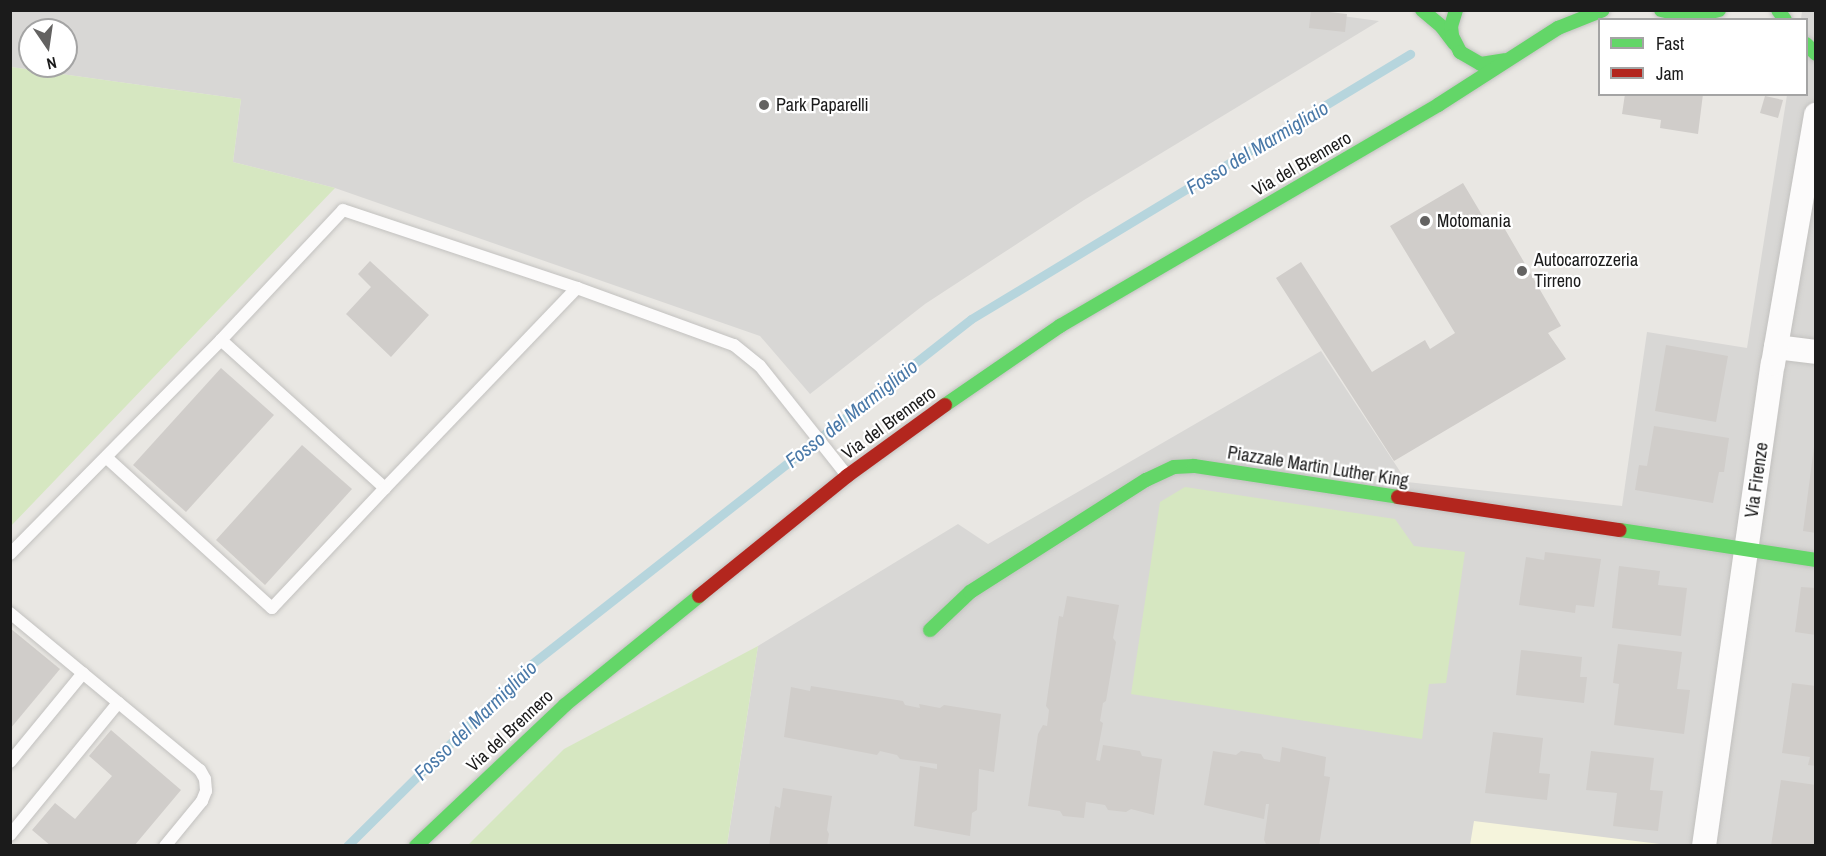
<!DOCTYPE html>
<html>
<head>
<meta charset="utf-8">
<style>
  body { margin:0 }
  #map { position:relative; width:1826px; height:856px; overflow:hidden; background:#e9e7e3; font-family:"Archivo Narrow",sans-serif }
  div>[style] { position:absolute }
  .residential>* { inset:0; background:#d8d7d5 }
  .education>* { inset:0; background:#f5f4dc }
  .grass>* { inset:0; background:#d6e7c1 }
  .stream>* { height:9px; margin:-4.5px; padding:0 4.5px; transform-origin:4.5px; border-radius:4.5px; background:#b6d5dd }
  .building>* { inset:0; background:#d0cdca }
  .roads { filter:drop-shadow(0 0 2px #c2c1bf) drop-shadow(0 0 2px #c2c1bf) }
  .lane>* { height:12px; margin:-6px; padding:0 6px; transform-origin:6px; border-radius:6px; background:#fcfbfb }
  .street>* { height:24px; margin:-12px; padding:0 12px; transform-origin:12px; border-radius:12px; background:#fcfbfb }
  .fast>* { height:14px; margin:-7px; padding:0 7px; transform-origin:7px; border-radius:7px; background:#63d668 }
  .jam>* { height:14px; margin:-7px; padding:0 7px; transform-origin:7px; border-radius:7px; background:#b3261e }
  .dots>* { width:16px; height:16px; translate:-50% -50%; box-sizing:border-box; border:3px solid #fff; border-radius:50% }
  span { translate:-50% -50%; white-space:nowrap; text-align:center; line-height:1.15; -webkit-text-stroke:4.5px #fff; paint-order:stroke }
  .poi-label { font-size:18px; color:#1b1b1b }
  .left { translate:0 -50%; text-align:left }
  .street-label { font-size:18px; color:#1b1b1b }
  .water-label { font-size:20px; color:#4a79a8; font-style:italic }
  .frame { position:absolute; inset:0; border:12px solid #1b1b1b; pointer-events:none }
  .legend { position:absolute; left:1598px; top:18px; width:210px; height:78px; box-sizing:border-box; background:#fff; border:2px solid #a4a4a4; margin:0; padding:8px 10px; list-style:none; font-size:18px; color:#1b1b1b }
  .legend li { display:flex; align-items:center; gap:12px; height:30px }
  .legend b { width:30px; border:2px solid #a4a4a4 }
  .north { position:absolute; left:18px; top:18px; width:60px; height:60px; box-sizing:border-box; background:#fff; border:2px solid #a4a4a4; border-radius:50%; rotate:167deg; font-size:16px; font-weight:700; line-height:24px; text-align:center; color:#1b1b1b }
  .north::after { content:''; display:block; margin:auto; width:21px; height:27px; background:#636261; clip-path:polygon(50% 0,100% 100%,50% 72%,0 100%) }
</style>
</head>
<body>
<div id="map">
  <div class="residential">
    <div style="clip-path:polygon(evenodd,11px 10px,1298px 10px,1379px 21px,1084px 200px,925px 304px,810px 394px,760px 336px,335px 188px,233px 162px,241px 99px,11px 67px,11px 10px,30px 30px,66px 30px,66px 66px,30px 66px,30px 30px)"></div>
    <div style="clip-path:polygon(1802px 11px,1815px 11px,1815px 845px,727px 846px,758px 646px,958px 524px,988px 544px,1321px 351px,1407px 482px,1622px 506px,1647px 332px,1747px 348px,1787px 95px,1806px 94px,1806px 20px,1801px 19px)"></div>
  </div>
  <div class="education">
    <div style="clip-path:polygon(1474px 821px,1668px 845px,1470px 845px)"></div>
  </div>
  <div class="grass">
    <div style="clip-path:polygon(11px 67px,241px 99px,233px 162px,335px 188px,11px 526px)"></div>
    <div style="clip-path:polygon(1185px 487px,1395px 519px,1414px 546px,1465px 552px,1446px 683px,1429px 684px,1422px 739px,1131px 694px,1160px 502px)"></div>
    <div style="clip-path:polygon(758px 646px,727px 845px,468px 845px,564px 749px)"></div>
  </div>
  <div class="stream">
    <div style="left:347px;top:846px;width:250px;rotate:-44.8deg"></div>
    <div style="left:524px;top:670px;width:568px;rotate:-38.14deg"></div>
    <div style="left:971px;top:319px;width:513px;rotate:-31.12deg"></div>
  </div>
  <div class="building">
    <div style="clip-path:polygon(1311px 10px,1347px 14px,1345px 32px,1309px 28px)"></div>
    <div style="clip-path:polygon(1625px 94px,1703px 94px,1698px 134px,1660px 128px,1661px 120px,1622px 114px)"></div>
    <div style="clip-path:polygon(1765px 96px,1783px 100px,1778px 118px,1760px 113px)"></div>
    <div style="clip-path:polygon(1463px 183px,1488px 225px,1499px 219px,1561px 326px,1548px 333px,1566px 359px,1394px 461px,1276px 278px,1301px 262px,1372px 372px,1425px 340px,1430px 349px,1455px 333px,1390px 226px)"></div>
    <div style="clip-path:polygon(370px 261px,429px 315px,391px 357px,346px 314px,371px 287px,358px 274px)"></div>
    <div style="clip-path:polygon(1666px 345px,1728px 356px,1716px 422px,1655px 411px)"></div>
    <div style="clip-path:polygon(221px 368px,274px 415px,186px 512px,133px 465px)"></div>
    <div style="clip-path:polygon(1654px 426px,1729px 438px,1724px 472px,1719px 472px,1713px 503px,1635px 490px,1639px 465px,1647px 466px)"></div>
    <div style="clip-path:polygon(302px 445px,352px 489px,265px 585px,216px 540px)"></div>
    <div style="clip-path:polygon(1814px 447px,1816px 447px,1816px 533px,1803px 531px)"></div>
    <div style="clip-path:polygon(1545px 552px,1601px 559px,1594px 607px,1576px 605px,1575px 613px,1519px 605px,1526px 557px,1544px 560px)"></div>
    <div style="clip-path:polygon(1619px 566px,1660px 571px,1658px 585px,1687px 588px,1681px 636px,1612px 628px)"></div>
    <div style="clip-path:polygon(1801px 587px,1816px 588px,1816px 635px,1795px 632px)"></div>
    <div style="clip-path:polygon(1067px 596px,1119px 605px,1113px 638px,1116px 642px,1106px 701px,1103px 703px,1100px 721px,1103px 723px,1096px 760px,1100px 761px,1103px 745px,1140px 751px,1142px 756px,1162px 759px,1154px 815px,1131px 809px,1126px 812px,1108px 810px,1105px 805px,1086px 802px,1084px 818px,1063px 816px,1060px 811px,1028px 806px,1038px 734px,1043px 725px,1047px 726px,1049px 710px,1046px 706px,1059px 616px,1063px 617px)"></div>
    <div style="clip-path:polygon(10px 628px,60px 669px,10px 729px)"></div>
    <div style="clip-path:polygon(1618px 644px,1682px 652px,1677px 689px,1690px 690px,1684px 734px,1614px 725px,1619px 684px,1613px 683px)"></div>
    <div style="clip-path:polygon(1521px 650px,1582px 657px,1580px 677px,1587px 677px,1584px 703px,1516px 695px)"></div>
    <div style="clip-path:polygon(1792px 683px,1816px 686px,1816px 766px,1808px 765px,1810px 757px,1782px 753px)"></div>
    <div style="clip-path:polygon(811px 686px,903px 701px,905px 705px,920px 708px,919px 704px,940px 708px,944px 705px,1001px 714px,994px 772px,979px 769px,977px 810px,972px 813px,970px 836px,914px 826px,920px 766px,937px 769px,937px 764px,900px 759px,897px 755px,880px 751px,877px 755px,784px 737px,791px 687px,810px 691px)"></div>
    <div style="clip-path:polygon(111px 730px,181px 790px,134px 846px,51px 846px,32px 830px,55px 803px,75px 819px,112px 776px,89px 756px)"></div>
    <div style="clip-path:polygon(1493px 732px,1543px 738px,1539px 773px,1550px 774px,1547px 800px,1485px 793px)"></div>
    <div style="clip-path:polygon(1282px 747px,1326px 757px,1324px 776px,1330px 777px,1319px 846px,1267px 846px,1264px 840px,1269px 804px,1266px 804px,1264px 819px,1204px 805px,1213px 751px,1236px 755px,1241px 751px,1261px 754px,1264px 759px,1280px 762px)"></div>
    <div style="clip-path:polygon(1591px 751px,1654px 758px,1650px 790px,1663px 791px,1658px 831px,1613px 826px,1617px 793px,1586px 790px)"></div>
    <div style="clip-path:polygon(1781px 780px,1816px 785px,1816px 846px,1771px 846px)"></div>
    <div style="clip-path:polygon(783px 788px,832px 796px,827px 830px,829px 834px,827px 846px,769px 846px,775px 806px,780px 808px)"></div>
  </div>
  <div class="roads">
    <div class="lane">
      <div style="left:221px;top:340px;width:178px;rotate:-46.8deg"></div>
      <div style="left:343px;top:210px;width:247px;rotate:18.4deg"></div>
      <div style="left:577px;top:288px;width:167px;rotate:20deg"></div>
      <div style="left:734px;top:345px;width:33px;rotate:39deg"></div>
      <div style="left:760px;top:366px;width:138px;rotate:51.5deg"></div>
      <div style="left:107px;top:458px;width:223px;rotate:42.3deg"></div>
      <div style="left:272px;top:608px;width:165px;rotate:-46.7deg"></div>
      <div style="left:10px;top:554px;width:301px;rotate:-45.4deg"></div>
      <div style="left:221px;top:340px;width:221px;rotate:42.1deg"></div>
      <div style="left:385px;top:488px;width:277px;rotate:-46.2deg"></div>
      <div style="left:10px;top:613px;width:246px;rotate:39.6deg"></div>
      <div style="left:200px;top:770px;width:10px;rotate:61deg"></div>
      <div style="left:205px;top:779px;width:12px;rotate:85deg"></div>
      <div style="left:206px;top:791px;width:11px;rotate:112deg"></div>
      <div style="left:202px;top:801px;width:58px;rotate:129.4deg"></div>
      <div style="left:10px;top:762px;width:115px;rotate:-50.6deg"></div>
      <div style="left:10px;top:835px;width:171px;rotate:-50.7deg"></div>
    </div>
    <div class="street">
      <div style="left:1776px;top:347px;width:40px;rotate:7.1deg"></div>
      <div style="left:1704px;top:846px;width:487px;rotate:-81.9deg"></div>
      <div style="left:1773px;top:364px;width:253px;rotate:-80.2deg"></div>
    </div>
    <div class="fast">
      <div style="left:1422px;top:10px;width:26px;rotate:40deg"></div>
      <div style="left:1442px;top:27px;width:21px;rotate:53deg"></div>
      <div style="left:1456px;top:10px;width:17px;rotate:107deg"></div>
      <div style="left:1451px;top:26px;width:10px;rotate:84deg"></div>
      <div style="left:1452px;top:36px;width:18px;rotate:63deg"></div>
      <div style="left:1460px;top:52px;width:24px;rotate:30deg"></div>
      <div style="left:1481px;top:64px;width:24px;rotate:-9deg"></div>
      <div style="left:1661px;top:10px;width:31px;rotate:13deg"></div>
      <div style="left:1691px;top:17px;width:29px;rotate:-14deg"></div>
      <div style="left:1778px;top:10px;width:12px;rotate:55deg"></div>
      <div style="left:1806px;top:44px;width:14px;rotate:45deg"></div>
      <div style="left:945px;top:405px;width:140px;rotate:-34.5deg"></div>
      <div style="left:1060px;top:326px;width:438px;rotate:-30.3deg"></div>
      <div style="left:1438px;top:105px;width:143px;rotate:-32.7deg"></div>
      <div style="left:1558px;top:28px;width:48px;rotate:-21.8deg"></div>
      <div style="left:1620px;top:530px;width:198px;rotate:8.7deg"></div>
      <div style="left:930px;top:630px;width:55px;rotate:-43.5deg"></div>
      <div style="left:970px;top:592px;width:209px;rotate:-32.5deg"></div>
      <div style="left:1146px;top:480px;width:31px;rotate:-25deg"></div>
      <div style="left:1174px;top:467px;width:20px;rotate:-3deg"></div>
      <div style="left:1194px;top:466px;width:206px;rotate:8.6deg"></div>
      <div style="left:416px;top:846px;width:205px;rotate:-43.4deg"></div>
      <div style="left:565px;top:705px;width:173px;rotate:-39.1deg"></div>
    </div>
    <div class="jam">
      <div style="left:1398px;top:497px;width:224px;rotate:8.5deg"></div>
      <div style="left:699px;top:596px;width:191px;rotate:-39deg"></div>
      <div style="left:847px;top:476px;width:121px;rotate:-35.9deg"></div>
    </div>
  </div>
  <div class="dots">
    <div style="left:764px;top:105px;background:#636261"></div>
    <div style="left:1425px;top:221px;background:#636261"></div>
    <div style="left:1522px;top:271px;background:#636261"></div>
  </div>
  <div class="poi-label">
    <span class="left" style="left:776px;top:105px">Park Paparelli</span>
    <span class="left" style="left:1437px;top:221px">Motomania</span>
    <span class="left" style="left:1534px;top:271px">Autocarrozzeria<br>Tirreno</span>
  </div>
  <div class="street-label">
    <span style="left:1302px;top:164px;rotate:-30deg">Via del Brennero</span>
    <span style="left:889px;top:423px;rotate:-36deg">Via del Brennero</span>
    <span style="left:1318px;top:467px;rotate:9deg">Piazzale Martin Luther King</span>
    <span style="left:1757px;top:480px;rotate:-82deg">Via Firenze</span>
    <span style="left:510px;top:731px;rotate:-43deg">Via del Brennero</span>
  </div>
  <div class="water-label">
    <span style="left:1257px;top:147px;rotate:-31deg">Fosso del Marmigliaio</span>
    <span style="left:851px;top:413px;rotate:-38deg">Fosso del Marmigliaio</span>
    <span style="left:475px;top:720px;rotate:-44deg">Fosso del Marmigliaio</span>
  </div>
  <div class="frame"></div>
  <ul class="legend">
  <li><b style="height:8px;background:#63d668"></b>Fast</li>
  <li><b style="height:8px;background:#b3261e"></b>Jam</li>
  </ul>
  <div class="north">N</div>
</div>
</body>
</html>
